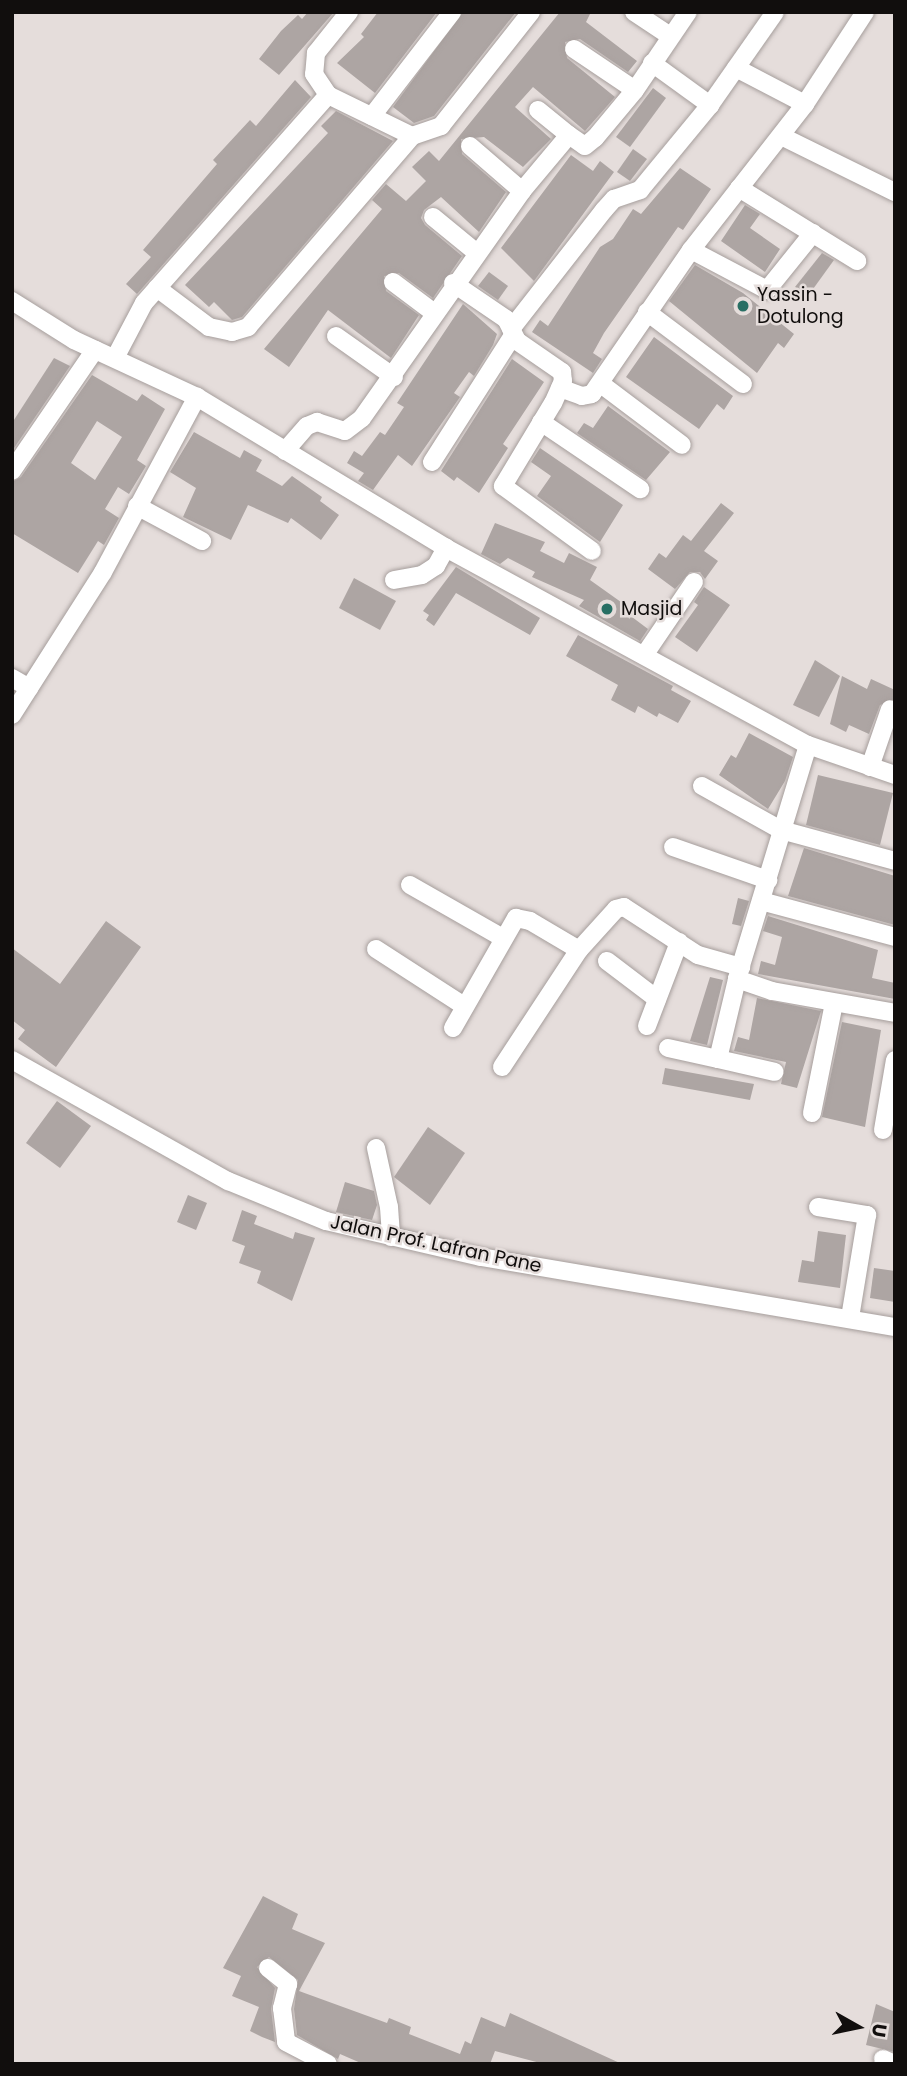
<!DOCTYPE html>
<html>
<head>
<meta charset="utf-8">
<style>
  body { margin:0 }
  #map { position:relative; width:907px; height:2076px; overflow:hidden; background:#e5dddb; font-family:Poppins,sans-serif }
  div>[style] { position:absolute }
  .building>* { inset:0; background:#ada5a3 }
  .roads { filter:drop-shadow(0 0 2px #a69e9c) drop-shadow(0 0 2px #a69e9c) }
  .minor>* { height:18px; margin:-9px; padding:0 9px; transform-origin:9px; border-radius:9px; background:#fff }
  .dots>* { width:19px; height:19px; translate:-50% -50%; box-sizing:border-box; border:4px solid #e5dddb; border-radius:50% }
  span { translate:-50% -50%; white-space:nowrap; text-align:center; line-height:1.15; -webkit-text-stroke:5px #e5dddb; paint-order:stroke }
  .poi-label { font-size:19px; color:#110e0d }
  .left { translate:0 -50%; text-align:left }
  .street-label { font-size:19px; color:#110e0d }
  .frame { position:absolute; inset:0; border:14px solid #110e0d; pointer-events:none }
  .north { position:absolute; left:823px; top:1992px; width:70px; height:70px; -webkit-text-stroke:5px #e5dddb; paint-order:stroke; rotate:99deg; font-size:19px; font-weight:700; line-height:28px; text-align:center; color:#110e0d }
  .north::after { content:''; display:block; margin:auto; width:24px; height:32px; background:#110e0d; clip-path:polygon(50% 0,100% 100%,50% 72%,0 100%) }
</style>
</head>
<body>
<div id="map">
  <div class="building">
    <div style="clip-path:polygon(308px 12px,334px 12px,279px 75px,259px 59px,281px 31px,298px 15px,302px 19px)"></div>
    <div style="clip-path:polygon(378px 12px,437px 12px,375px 93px,337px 63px,364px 37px,361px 34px)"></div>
    <div style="clip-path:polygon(463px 12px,516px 12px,434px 116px,414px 123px,393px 107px)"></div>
    <div style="clip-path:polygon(560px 12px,591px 12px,586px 22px,637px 61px,628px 72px,580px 39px,565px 42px,567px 58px,615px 97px,585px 131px,533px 87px,515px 107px,551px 139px,523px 167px,484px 137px,461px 139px,462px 154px,506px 192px,479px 232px,441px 197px,424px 210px,421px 218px,425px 225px,462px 256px,433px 298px,399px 273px,384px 276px,386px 291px,419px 315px,391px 358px,328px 310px,289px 367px,264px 349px,382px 209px,372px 200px,386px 184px,406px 201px,426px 181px,412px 167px,429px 151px,439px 161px)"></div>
    <div style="clip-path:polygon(295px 80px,311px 97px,137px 294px,126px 284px,151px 257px,143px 250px,217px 164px,213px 160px,250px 120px,256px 126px)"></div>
    <div style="clip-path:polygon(653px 88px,666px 98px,630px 147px,616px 137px)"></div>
    <div style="clip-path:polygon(336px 111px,393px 141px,242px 317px,232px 320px,214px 302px,209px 307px,185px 285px,328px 133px,321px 126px)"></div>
    <div style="clip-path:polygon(633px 149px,647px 159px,630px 181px,617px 172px)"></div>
    <div style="clip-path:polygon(571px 155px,593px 171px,600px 161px,614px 172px,534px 281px,501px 248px)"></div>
    <div style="clip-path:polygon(680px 168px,711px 189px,683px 230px,678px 227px,604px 333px,593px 353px,602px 359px,593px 373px,532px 332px,540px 320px,548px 326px,600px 247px,613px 239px,633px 209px,641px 214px)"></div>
    <div style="clip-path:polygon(745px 205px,760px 214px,750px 228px,780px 249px,765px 272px,721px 241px)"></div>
    <div style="clip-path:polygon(822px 253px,834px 260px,808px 296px,795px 287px)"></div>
    <div style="clip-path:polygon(695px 265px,743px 293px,794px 334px,784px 348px,778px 343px,757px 373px,669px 301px)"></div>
    <div style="clip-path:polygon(489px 272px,508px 286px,498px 300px,478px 286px)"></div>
    <div style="clip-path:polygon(463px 304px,497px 334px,493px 345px,474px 376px,469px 372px,454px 393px,460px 397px,412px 466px,398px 455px,373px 490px,358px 481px,364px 473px,347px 463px,354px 451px,362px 456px,380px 432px,385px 435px,404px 407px,397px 403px)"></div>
    <div style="clip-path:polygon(654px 337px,733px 396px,724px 410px,717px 404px,699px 429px,626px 377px)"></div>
    <div style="clip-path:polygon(54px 358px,70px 366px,12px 451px,12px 423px)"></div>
    <div style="clip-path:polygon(512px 359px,544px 382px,503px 444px,508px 448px,479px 493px,457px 477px,454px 481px,441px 471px)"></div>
    <div style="clip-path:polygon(evenodd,92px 375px,137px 401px,142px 394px,165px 409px,137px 460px,146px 466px,129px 494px,118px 487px,105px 509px,119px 518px,104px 545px,98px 541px,78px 573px,12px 533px,12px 482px,21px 477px,92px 375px,97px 421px,122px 437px,95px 480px,71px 463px,97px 421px)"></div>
    <div style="clip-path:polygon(608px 406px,670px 452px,646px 480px,577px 433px,584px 423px,593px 428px)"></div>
    <div style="clip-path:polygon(194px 432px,240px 458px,244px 450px,262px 460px,256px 471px,282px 486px,292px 476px,322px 497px,320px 501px,339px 515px,321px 540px,291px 518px,288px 523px,248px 505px,231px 540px,183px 517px,196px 488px,170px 472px)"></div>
    <div style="clip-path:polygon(540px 448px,623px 505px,600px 542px,537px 496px,551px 476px,531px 462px)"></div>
    <div style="clip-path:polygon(721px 503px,734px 513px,704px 551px,718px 561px,705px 579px,700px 572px,690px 572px,675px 589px,648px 569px,659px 553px,666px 558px,683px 535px,691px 541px)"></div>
    <div style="clip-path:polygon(495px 523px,545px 542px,540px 551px,564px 563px,569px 553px,597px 567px,590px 580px,635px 612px,632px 617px,648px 629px,640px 641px,579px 606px,584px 600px,532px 577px,535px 572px,508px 558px,500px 564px,481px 554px)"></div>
    <div style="clip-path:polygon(456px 567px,540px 618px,530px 635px,456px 593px,434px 626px,426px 620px,429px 615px,423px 611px)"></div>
    <div style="clip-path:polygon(354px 578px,396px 601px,380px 630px,339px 608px)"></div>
    <div style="clip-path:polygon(704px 587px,730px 605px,697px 652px,675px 637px,698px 605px,694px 602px)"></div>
    <div style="clip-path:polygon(578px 635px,673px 686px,671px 690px,691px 701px,678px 723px,659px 713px,657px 717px,638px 706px,635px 713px,611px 700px,618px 685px,566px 656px)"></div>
    <div style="clip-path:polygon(815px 660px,840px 676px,819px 717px,793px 705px)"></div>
    <div style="clip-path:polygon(842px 676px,867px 689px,871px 679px,895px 690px,895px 699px,880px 705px,869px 734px,849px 725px,846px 732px,830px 724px)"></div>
    <div style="clip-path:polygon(749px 733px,793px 757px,785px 781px,768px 809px,719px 775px,731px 755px,736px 758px)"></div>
    <div style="clip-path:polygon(818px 775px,893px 793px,880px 845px,806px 825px)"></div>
    <div style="clip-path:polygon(804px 848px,895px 876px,895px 925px,788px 896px)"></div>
    <div style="clip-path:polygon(738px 898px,749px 901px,741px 926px,732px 924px)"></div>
    <div style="clip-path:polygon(768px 916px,878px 950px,872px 978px,895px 983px,895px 999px,758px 974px,761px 961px,775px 965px,782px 937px,763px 931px)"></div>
    <div style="clip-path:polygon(106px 921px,141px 947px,56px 1067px,18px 1039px,25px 1030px,12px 1020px,12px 948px,60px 984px)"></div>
    <div style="clip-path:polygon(710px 977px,723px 980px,707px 1045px,690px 1041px)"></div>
    <div style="clip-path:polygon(757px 998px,821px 1011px,797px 1088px,781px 1084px,786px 1062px,734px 1051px,738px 1037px,749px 1040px)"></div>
    <div style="clip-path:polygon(842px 1022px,881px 1030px,865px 1127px,822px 1117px)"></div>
    <div style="clip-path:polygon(665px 1068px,754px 1084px,750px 1100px,662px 1084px)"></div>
    <div style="clip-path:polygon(57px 1101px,91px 1126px,60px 1168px,26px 1143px)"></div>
    <div style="clip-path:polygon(428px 1127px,465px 1153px,430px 1205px,394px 1177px)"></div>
    <div style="clip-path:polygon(345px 1182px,374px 1191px,377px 1205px,372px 1220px,336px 1212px)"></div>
    <div style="clip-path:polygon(188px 1195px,207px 1203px,196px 1230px,177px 1222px)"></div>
    <div style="clip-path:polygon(242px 1210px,257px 1216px,254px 1224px,293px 1239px,295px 1232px,315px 1238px,292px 1301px,257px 1283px,261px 1271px,239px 1263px,245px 1246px,232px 1241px)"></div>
    <div style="clip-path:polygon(818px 1231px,846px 1235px,840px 1288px,798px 1282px,802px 1260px,814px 1262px)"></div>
    <div style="clip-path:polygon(874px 1268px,895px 1271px,895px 1302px,870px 1298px)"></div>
    <div style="clip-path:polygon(263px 1896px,298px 1914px,292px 1929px,325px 1943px,299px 1991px,387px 2023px,389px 2018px,411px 2027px,409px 2034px,460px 2054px,465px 2041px,471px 2044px,481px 2017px,505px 2027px,510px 2013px,622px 2064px,544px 2064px,495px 2051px,490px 2064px,363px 2064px,340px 2054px,338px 2059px,297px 2035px,294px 2009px,298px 1980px,269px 1957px,257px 1967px,275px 1988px,271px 2009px,275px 2042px,262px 2037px,250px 2031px,259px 2007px,232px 1996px,241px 1976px,223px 1968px)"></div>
    <div style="clip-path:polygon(876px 2004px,895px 2012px,895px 2052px,866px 2045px)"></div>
  </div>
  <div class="roads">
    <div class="minor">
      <div style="left:349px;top:12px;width:53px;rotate:128.8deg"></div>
      <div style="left:316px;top:53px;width:21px;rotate:95deg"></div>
      <div style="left:314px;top:74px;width:25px;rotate:56deg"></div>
      <div style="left:328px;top:95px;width:93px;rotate:26deg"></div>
      <div style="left:412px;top:136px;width:31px;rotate:-19deg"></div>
      <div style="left:441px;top:126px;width:145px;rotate:-51.7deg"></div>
      <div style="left:634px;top:12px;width:43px;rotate:33.7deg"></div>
      <div style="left:574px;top:49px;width:73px;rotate:33.9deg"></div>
      <div style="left:652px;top:63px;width:72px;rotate:35.9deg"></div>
      <div style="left:736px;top:68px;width:78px;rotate:27.6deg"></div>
      <div style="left:538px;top:110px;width:40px;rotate:39deg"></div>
      <div style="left:372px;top:116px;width:131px;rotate:-52.4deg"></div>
      <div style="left:781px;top:136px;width:127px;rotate:26.2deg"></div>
      <div style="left:470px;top:146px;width:69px;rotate:40.9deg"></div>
      <div style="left:739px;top:188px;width:139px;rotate:31.7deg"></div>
      <div style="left:433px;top:217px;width:57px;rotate:39.3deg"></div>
      <div style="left:813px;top:233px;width:73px;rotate:128.9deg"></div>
      <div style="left:767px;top:290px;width:86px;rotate:-152.2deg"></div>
      <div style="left:691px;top:250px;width:185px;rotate:-52deg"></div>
      <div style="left:805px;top:104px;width:110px;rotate:-56.9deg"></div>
      <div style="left:393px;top:282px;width:50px;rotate:36.9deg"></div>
      <div style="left:453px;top:283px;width:64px;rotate:34.2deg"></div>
      <div style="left:506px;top:319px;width:25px;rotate:63deg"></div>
      <div style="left:517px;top:341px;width:55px;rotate:34.6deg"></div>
      <div style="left:562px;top:372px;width:9px;rotate:84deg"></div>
      <div style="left:563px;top:381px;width:24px;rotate:114deg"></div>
      <div style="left:553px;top:403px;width:97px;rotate:121.1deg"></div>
      <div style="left:503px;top:486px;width:110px;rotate:36.1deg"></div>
      <div style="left:157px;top:288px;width:65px;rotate:36.9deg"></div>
      <div style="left:209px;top:327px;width:24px;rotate:12deg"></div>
      <div style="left:232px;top:332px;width:17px;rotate:-17deg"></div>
      <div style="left:248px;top:327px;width:252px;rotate:-49.3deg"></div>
      <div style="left:12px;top:301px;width:73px;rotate:32.2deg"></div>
      <div style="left:74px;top:340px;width:136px;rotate:24.9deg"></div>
      <div style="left:197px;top:397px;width:291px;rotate:31.2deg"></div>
      <div style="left:446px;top:548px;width:412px;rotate:28.6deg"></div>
      <div style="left:808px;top:745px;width:92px;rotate:19deg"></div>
      <div style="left:647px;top:312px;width:120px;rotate:36.9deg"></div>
      <div style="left:511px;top:329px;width:151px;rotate:-52deg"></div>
      <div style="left:604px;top:210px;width:15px;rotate:-48deg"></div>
      <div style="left:614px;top:199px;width:28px;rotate:-19deg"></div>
      <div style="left:640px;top:190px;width:110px;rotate:-50.5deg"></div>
      <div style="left:710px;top:105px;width:113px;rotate:-55deg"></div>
      <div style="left:336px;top:336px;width:71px;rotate:35.3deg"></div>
      <div style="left:115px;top:358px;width:62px;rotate:-62.2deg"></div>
      <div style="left:144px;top:303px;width:278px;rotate:-48.5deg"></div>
      <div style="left:601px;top:384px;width:101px;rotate:37deg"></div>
      <div style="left:560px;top:388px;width:23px;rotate:20deg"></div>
      <div style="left:582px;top:396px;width:10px;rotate:-11deg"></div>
      <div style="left:592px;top:394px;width:175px;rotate:-55.5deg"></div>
      <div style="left:541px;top:422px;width:120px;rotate:34.1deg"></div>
      <div style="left:285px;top:451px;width:33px;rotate:-49deg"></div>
      <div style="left:307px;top:426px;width:11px;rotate:-22deg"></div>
      <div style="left:317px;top:422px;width:29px;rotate:18deg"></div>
      <div style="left:345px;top:431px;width:21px;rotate:-37deg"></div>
      <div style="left:362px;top:418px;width:278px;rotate:-54.8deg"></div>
      <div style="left:522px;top:191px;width:73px;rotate:-50deg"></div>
      <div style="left:569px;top:135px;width:19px;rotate:35deg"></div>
      <div style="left:585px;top:146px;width:13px;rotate:-39deg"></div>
      <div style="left:595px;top:138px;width:62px;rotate:-50.2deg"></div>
      <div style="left:635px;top:90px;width:94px;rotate:-55.8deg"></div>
      <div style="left:432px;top:462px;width:148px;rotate:-57.4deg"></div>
      <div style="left:12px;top:471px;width:147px;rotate:-55.6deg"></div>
      <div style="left:137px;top:506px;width:74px;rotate:28.3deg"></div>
      <div style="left:394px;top:580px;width:28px;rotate:-10deg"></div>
      <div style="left:422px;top:575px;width:17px;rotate:-33deg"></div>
      <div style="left:436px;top:566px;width:21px;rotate:-61deg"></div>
      <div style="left:645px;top:654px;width:87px;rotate:-55.8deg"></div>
      <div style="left:12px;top:678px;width:20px;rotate:30deg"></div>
      <div style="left:12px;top:715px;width:169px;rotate:-57.5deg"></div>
      <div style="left:103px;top:572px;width:199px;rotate:-61.8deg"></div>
      <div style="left:808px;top:745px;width:245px;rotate:106.9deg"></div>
      <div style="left:737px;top:979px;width:37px;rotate:19deg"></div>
      <div style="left:772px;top:991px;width:125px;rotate:10.1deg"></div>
      <div style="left:870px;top:767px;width:61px;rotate:-71deg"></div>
      <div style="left:702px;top:786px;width:90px;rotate:29.1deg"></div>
      <div style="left:781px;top:830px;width:118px;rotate:15.2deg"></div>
      <div style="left:673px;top:847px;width:101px;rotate:19.2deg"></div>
      <div style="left:410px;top:885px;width:107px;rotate:29.7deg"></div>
      <div style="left:761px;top:901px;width:139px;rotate:15deg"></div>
      <div style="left:376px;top:949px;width:105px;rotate:32.9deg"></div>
      <div style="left:607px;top:961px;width:63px;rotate:37.2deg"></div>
      <div style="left:647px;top:1026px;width:90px;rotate:-69.1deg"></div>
      <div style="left:453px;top:1028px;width:127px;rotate:-60.2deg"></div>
      <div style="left:516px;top:918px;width:14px;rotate:12deg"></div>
      <div style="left:530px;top:921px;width:57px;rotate:30.6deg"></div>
      <div style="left:668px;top:1048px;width:51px;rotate:12.4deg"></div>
      <div style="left:718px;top:1059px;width:82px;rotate:-76.6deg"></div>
      <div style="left:718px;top:1059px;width:58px;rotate:12.8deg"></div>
      <div style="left:12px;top:1060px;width:248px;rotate:29.3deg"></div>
      <div style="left:228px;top:1181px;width:106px;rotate:22.2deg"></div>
      <div style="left:326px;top:1221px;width:159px;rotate:13.1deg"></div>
      <div style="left:481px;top:1257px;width:420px;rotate:9.6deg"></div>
      <div style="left:502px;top:1067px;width:140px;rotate:-56.7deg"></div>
      <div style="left:579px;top:950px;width:55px;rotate:-47.9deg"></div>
      <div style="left:616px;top:909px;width:8px;rotate:-14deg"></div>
      <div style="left:624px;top:907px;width:88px;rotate:33deg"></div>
      <div style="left:698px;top:955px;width:45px;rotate:15.6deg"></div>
      <div style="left:812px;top:1113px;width:112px;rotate:-78.7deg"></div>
      <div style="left:883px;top:1130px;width:71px;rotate:-80.3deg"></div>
      <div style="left:376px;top:1148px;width:60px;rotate:77.6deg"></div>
      <div style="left:389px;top:1207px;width:30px;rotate:86deg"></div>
      <div style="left:818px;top:1207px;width:50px;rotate:9.3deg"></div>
      <div style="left:867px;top:1215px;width:104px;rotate:99.4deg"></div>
      <div style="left:268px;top:1968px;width:26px;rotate:39deg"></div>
      <div style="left:288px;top:1984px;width:25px;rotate:104deg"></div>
      <div style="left:282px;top:2008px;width:34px;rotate:83deg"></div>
      <div style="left:286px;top:2042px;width:47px;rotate:27.6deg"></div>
      <div style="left:883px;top:2059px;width:12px;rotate:24deg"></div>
    </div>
  </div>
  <div class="dots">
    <div style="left:743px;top:306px;background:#286f64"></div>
    <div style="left:607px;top:609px;background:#286f64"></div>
  </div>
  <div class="poi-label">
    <span class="left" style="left:757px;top:306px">Yassin -<br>Dotulong</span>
    <span class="left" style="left:621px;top:609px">Masjid</span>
  </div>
  <div class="street-label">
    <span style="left:436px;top:1244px;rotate:12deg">Jalan Prof. Lafran Pane</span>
  </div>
  <div class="frame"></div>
  <div class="north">U</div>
</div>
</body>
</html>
